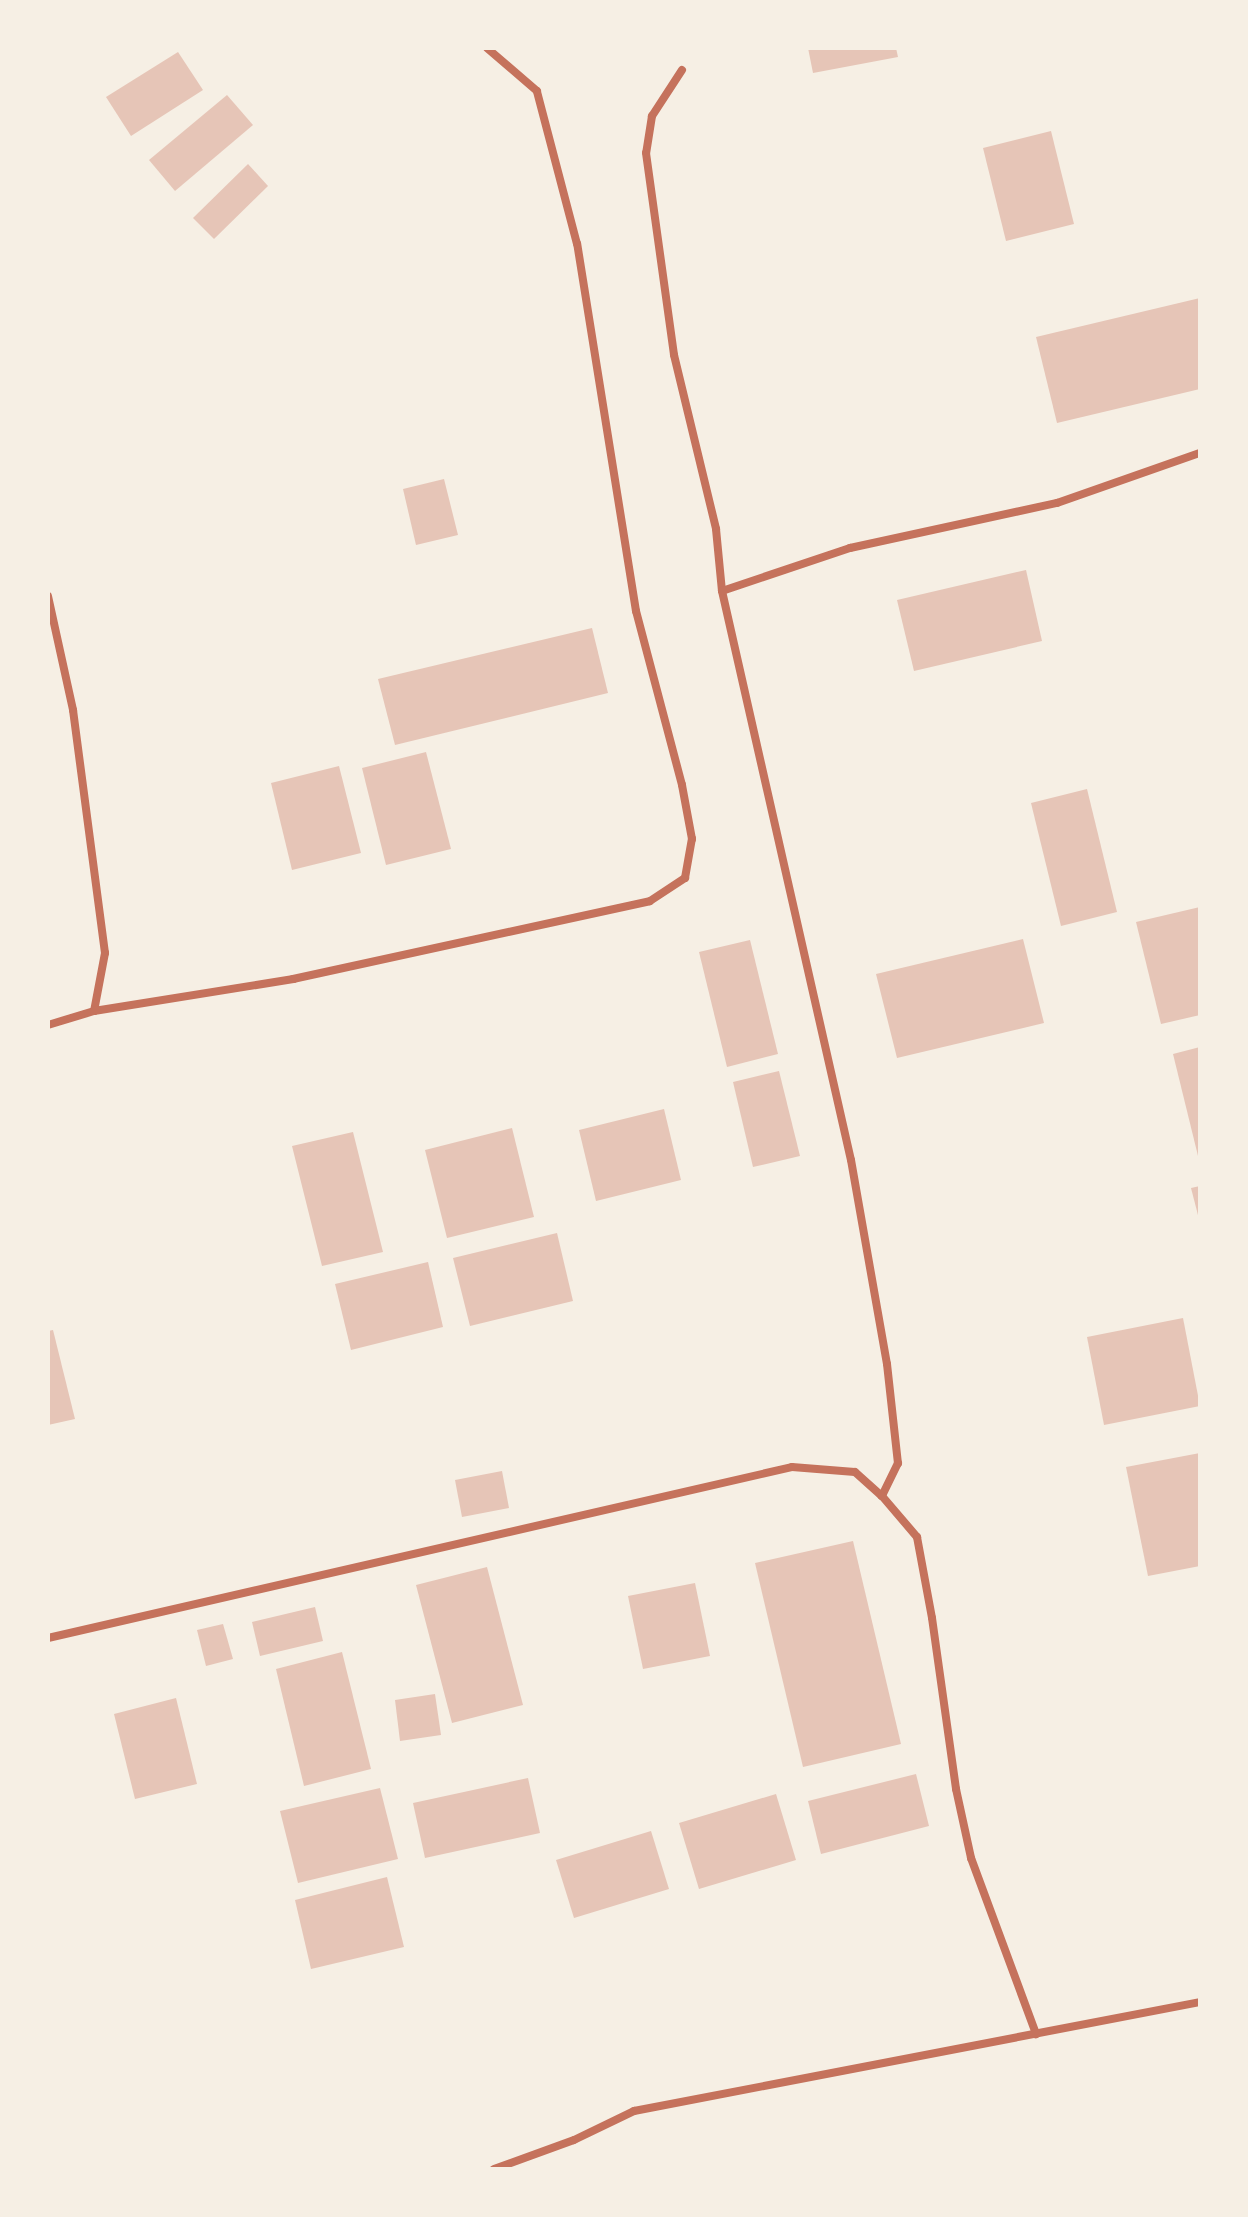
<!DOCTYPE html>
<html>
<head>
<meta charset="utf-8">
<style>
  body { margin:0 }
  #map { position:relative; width:1248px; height:2217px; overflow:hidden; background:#f6efe4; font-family:Commissioner,sans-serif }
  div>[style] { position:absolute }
  .building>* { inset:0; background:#e6c5b7 }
  .minor>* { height:8px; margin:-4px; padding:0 4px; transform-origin:4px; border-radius:4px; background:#c5725c }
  span { translate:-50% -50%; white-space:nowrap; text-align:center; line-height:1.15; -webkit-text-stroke:8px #f6efe4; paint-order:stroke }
  .frame { position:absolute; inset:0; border:50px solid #f6efe4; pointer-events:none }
</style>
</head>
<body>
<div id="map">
  <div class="building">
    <div style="clip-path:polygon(808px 48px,896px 48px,898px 57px,813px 73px)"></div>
    <div style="clip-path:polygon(178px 52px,203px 90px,131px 136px,106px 97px)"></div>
    <div style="clip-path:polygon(227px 95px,253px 125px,175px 191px,149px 160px)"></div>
    <div style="clip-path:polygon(1051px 131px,1074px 224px,1006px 241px,983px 148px)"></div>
    <div style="clip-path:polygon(248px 164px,268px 186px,214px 239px,193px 218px)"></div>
    <div style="clip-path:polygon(1200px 298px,1200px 389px,1057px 423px,1036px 337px)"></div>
    <div style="clip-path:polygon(444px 479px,458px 535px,416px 545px,403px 489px)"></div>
    <div style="clip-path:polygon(1026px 570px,1042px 641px,914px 671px,897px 600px)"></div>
    <div style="clip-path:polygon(592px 628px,608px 693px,395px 745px,378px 679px)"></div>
    <div style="clip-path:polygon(426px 752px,451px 849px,386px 865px,362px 768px)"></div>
    <div style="clip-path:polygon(339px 766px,361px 853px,292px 870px,271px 783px)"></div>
    <div style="clip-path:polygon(1087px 789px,1117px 912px,1061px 926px,1031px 803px)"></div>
    <div style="clip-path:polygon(1200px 907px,1200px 1015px,1161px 1024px,1136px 922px)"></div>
    <div style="clip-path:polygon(1023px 939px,1044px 1023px,897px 1058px,876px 974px)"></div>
    <div style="clip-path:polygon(750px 940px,778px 1054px,727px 1067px,699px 952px)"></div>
    <div style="clip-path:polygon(1200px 1047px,1200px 1160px,1199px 1160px,1173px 1054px)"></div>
    <div style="clip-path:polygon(779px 1071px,800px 1156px,753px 1167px,733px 1082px)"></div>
    <div style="clip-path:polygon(664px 1109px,681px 1180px,596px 1201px,579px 1130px)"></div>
    <div style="clip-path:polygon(512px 1128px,534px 1217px,447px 1238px,425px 1150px)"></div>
    <div style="clip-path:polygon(353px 1132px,383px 1252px,322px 1266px,292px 1146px)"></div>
    <div style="clip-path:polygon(1200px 1186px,1200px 1219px,1199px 1219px,1191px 1188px)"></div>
    <div style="clip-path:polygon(557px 1233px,573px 1301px,470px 1326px,453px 1258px)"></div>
    <div style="clip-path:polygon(428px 1262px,443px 1327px,351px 1350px,335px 1284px)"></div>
    <div style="clip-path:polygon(1183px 1318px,1200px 1406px,1104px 1425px,1087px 1337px)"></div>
    <div style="clip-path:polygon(53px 1330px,75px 1419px,48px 1425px,48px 1331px)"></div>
    <div style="clip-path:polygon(1200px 1453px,1200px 1566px,1148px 1576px,1126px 1467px)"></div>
    <div style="clip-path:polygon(502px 1471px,509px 1508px,462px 1517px,455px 1480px)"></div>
    <div style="clip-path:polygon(853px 1541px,901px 1744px,803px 1767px,755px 1563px)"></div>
    <div style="clip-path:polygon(487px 1567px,523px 1705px,452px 1723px,416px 1585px)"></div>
    <div style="clip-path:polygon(695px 1583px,710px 1656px,643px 1669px,628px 1596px)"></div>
    <div style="clip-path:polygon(315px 1607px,323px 1641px,260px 1656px,252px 1622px)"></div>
    <div style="clip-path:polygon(223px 1624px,233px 1659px,206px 1666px,197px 1630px)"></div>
    <div style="clip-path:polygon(342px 1652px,371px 1769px,304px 1786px,276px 1669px)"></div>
    <div style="clip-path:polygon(435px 1694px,441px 1735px,400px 1741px,395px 1700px)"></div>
    <div style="clip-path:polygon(176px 1698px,197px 1784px,135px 1799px,114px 1714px)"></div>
    <div style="clip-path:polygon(916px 1774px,929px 1826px,821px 1854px,808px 1801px)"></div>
    <div style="clip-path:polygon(528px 1778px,540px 1833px,425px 1858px,413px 1803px)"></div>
    <div style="clip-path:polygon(380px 1788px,398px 1859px,298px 1883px,280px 1811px)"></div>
    <div style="clip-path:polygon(776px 1794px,796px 1860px,699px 1889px,679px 1823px)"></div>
    <div style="clip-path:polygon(651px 1831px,669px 1889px,574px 1918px,556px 1860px)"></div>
    <div style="clip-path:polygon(387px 1877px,404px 1947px,311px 1969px,295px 1900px)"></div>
  </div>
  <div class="minor">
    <div style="left:682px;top:70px;width:55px;rotate:123.1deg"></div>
    <div style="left:652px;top:116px;width:37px;rotate:99deg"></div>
    <div style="left:646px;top:153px;width:204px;rotate:82.1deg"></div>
    <div style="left:674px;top:355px;width:179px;rotate:76.4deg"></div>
    <div style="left:716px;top:529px;width:62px;rotate:84.5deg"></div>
    <div style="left:722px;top:591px;width:583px;rotate:77.23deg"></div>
    <div style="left:851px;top:1160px;width:207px;rotate:80deg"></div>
    <div style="left:887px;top:1364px;width:100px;rotate:83.7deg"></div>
    <div style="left:898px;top:1463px;width:37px;rotate:116deg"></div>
    <div style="left:722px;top:591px;width:135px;rotate:-18.6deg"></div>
    <div style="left:850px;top:548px;width:212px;rotate:-12.3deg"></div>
    <div style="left:1057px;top:503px;width:151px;rotate:-19.3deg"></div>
    <div style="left:48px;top:596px;width:117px;rotate:77.6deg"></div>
    <div style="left:73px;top:710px;width:245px;rotate:82.5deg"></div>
    <div style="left:105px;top:953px;width:59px;rotate:100.7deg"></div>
    <div style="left:48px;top:1025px;width:48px;rotate:-16.9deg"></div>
    <div style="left:94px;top:1011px;width:202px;rotate:-9.1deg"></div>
    <div style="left:293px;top:979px;width:365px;rotate:-12.3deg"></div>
    <div style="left:650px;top:901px;width:42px;rotate:-33.3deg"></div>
    <div style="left:685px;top:878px;width:40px;rotate:-80deg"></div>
    <div style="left:692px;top:839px;width:55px;rotate:-100.5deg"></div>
    <div style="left:682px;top:785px;width:180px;rotate:-104.8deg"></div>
    <div style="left:636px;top:611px;width:372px;rotate:-99.1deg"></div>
    <div style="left:577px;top:244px;width:158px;rotate:-104.7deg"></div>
    <div style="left:537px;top:91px;width:66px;rotate:-139.3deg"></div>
    <div style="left:48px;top:1638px;width:763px;rotate:-12.94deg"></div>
    <div style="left:792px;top:1467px;width:63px;rotate:4.5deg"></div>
    <div style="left:855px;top:1472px;width:36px;rotate:42deg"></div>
    <div style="left:882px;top:1496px;width:54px;rotate:49.5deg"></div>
    <div style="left:917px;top:1537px;width:82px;rotate:79.5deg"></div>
    <div style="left:932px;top:1618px;width:173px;rotate:82deg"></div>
    <div style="left:956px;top:1789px;width:71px;rotate:77.7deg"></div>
    <div style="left:971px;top:1858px;width:188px;rotate:69.7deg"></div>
    <div style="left:494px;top:2169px;width:85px;rotate:-19.9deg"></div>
    <div style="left:574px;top:2140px;width:67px;rotate:-25.8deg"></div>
    <div style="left:634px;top:2111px;width:576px;rotate:-10.9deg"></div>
  </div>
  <div class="frame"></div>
</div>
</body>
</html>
